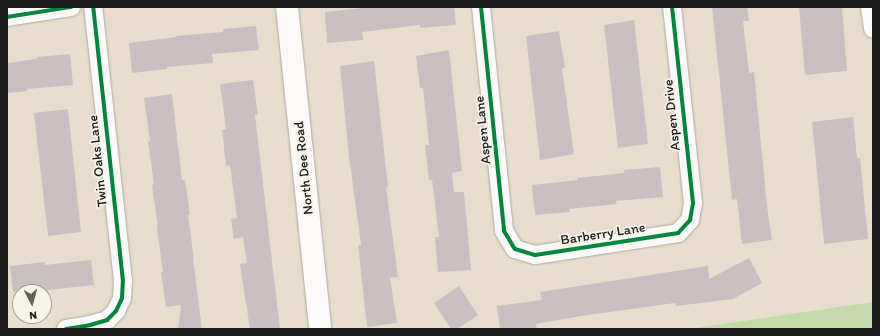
<!DOCTYPE html>
<html>
<head>
<meta charset="utf-8">
<style>
  body { margin:0 }
  #map { position:relative; width:880px; height:336px; overflow:hidden; background:#e8ddcd; font-family:Itim,sans-serif }
  div>[style] { position:absolute }
  .green>* { inset:0; background:#c3dba9 }
  .building>* { inset:0; background:#cac0c1 }
  .path>* { height:2.5px; margin-top:-1.25px; transform-origin:0; background:repeating-linear-gradient(90deg,#d0cdc9 0 1px,transparent 0 4px) }
  .roads { filter:drop-shadow(0 0 1px #afa89d) drop-shadow(0 0 1px #afa89d) }
  .street>* { height:18px; margin:-9px; padding:0 9px; transform-origin:9px; border-radius:9px; background:#fcfaf8 }
  .secondary>* { height:22px; margin:-11px; padding:0 11px; transform-origin:11px; border-radius:11px; background:#fcfaf8 }
  .cycleway>* { height:4px; margin:-2px; padding:0 2px; transform-origin:2px; border-radius:2px; background:#00873e }
  span { translate:-50% -50%; white-space:nowrap; text-align:center; line-height:1.15; -webkit-text-stroke:3.5px #f7f3e8; paint-order:stroke }
  .street-label { font-size:14px; color:#1c1c1c }
  .frame { position:absolute; inset:0; border:8px solid #1c1c1c; pointer-events:none }
  .north { position:absolute; left:12px; top:284px; width:40px; height:40px; box-sizing:border-box; background:#f7f3e8; border:1px solid #9f9d96; border-radius:50%; rotate:174deg; font-size:11px; font-weight:700; line-height:16px; text-align:center; color:#1c1c1c }
  .north::after { content:''; display:block; margin:auto; width:14px; height:18px; background:#63605a; clip-path:polygon(50% 0,100% 100%,50% 72%,0 100%) }
</style>
</head>
<body>
<div id="map">
  <div class="green">
    <div style="clip-path:polygon(873px 302px,873px 329px,688px 329px)"></div>
  </div>
  <div class="building">
    <div style="clip-path:polygon(372px 7px,454px 7px,456px 25px,420px 28px,420px 25px,362px 32px,363px 40px,327px 43px,325px 12px)"></div>
    <div style="clip-path:polygon(712px 7px,747px 7px,749px 21px,743px 21px,749px 73px,754px 72px,767px 206px,772px 240px,742px 244px,737px 199px,732px 200px)"></div>
    <div style="clip-path:polygon(799px 7px,842px 7px,847px 71px,805px 75px)"></div>
    <div style="clip-path:polygon(634px 20px,648px 144px,618px 148px,604px 25px)"></div>
    <div style="clip-path:polygon(256px 26px,259px 50px,212px 54px,213px 63px,167px 67px,167px 69px,132px 73px,129px 43px,176px 37px,176px 36px,223px 32px,223px 29px)"></div>
    <div style="clip-path:polygon(559px 31px,565px 68px,562px 68px,574px 154px,540px 160px,526px 36px)"></div>
    <div style="clip-path:polygon(449px 50px,462px 171px,452px 173px,454px 192px,464px 192px,471px 270px,438px 272px,435px 237px,439px 237px,432px 180px,429px 180px,425px 145px,429px 145px,423px 88px,420px 88px,416px 56px)"></div>
    <div style="clip-path:polygon(70px 54px,73px 85px,27px 89px,27px 91px,7px 93px,7px 63px,37px 59px,37px 57px)"></div>
    <div style="clip-path:polygon(374px 61px,388px 187px,386px 187px,398px 277px,390px 278px,397px 323px,367px 327px,358px 245px,361px 245px,349px 156px,340px 66px)"></div>
    <div style="clip-path:polygon(253px 80px,258px 115px,255px 115px,280px 329px,250px 329px,240px 264px,247px 263px,243px 237px,234px 239px,231px 219px,237px 218px,230px 165px,226px 166px,222px 130px,226px 129px,220px 84px)"></div>
    <div style="clip-path:polygon(172px 94px,182px 180px,185px 180px,190px 215px,188px 215px,194px 259px,193px 259px,202px 329px,178px 329px,181px 305px,166px 307px,161px 272px,163px 272px,157px 229px,158px 228px,152px 185px,154px 184px,148px 141px,150px 141px,144px 98px)"></div>
    <div style="clip-path:polygon(68px 109px,81px 232px,48px 236px,34px 113px)"></div>
    <div style="clip-path:polygon(853px 117px,857px 158px,860px 158px,868px 239px,824px 244px,812px 122px)"></div>
    <div style="clip-path:polygon(660px 167px,663px 197px,616px 201px,617px 204px,569px 209px,570px 212px,535px 215px,532px 185px,578px 180px,577px 178px,624px 173px,624px 170px)"></div>
    <div style="clip-path:polygon(749px 258px,762px 283px,733px 299px,676px 306px,675px 303px,581px 316px,536px 324px,537px 329px,500px 329px,497px 306px,542px 300px,540px 292px,708px 266px,709px 279px)"></div>
    <div style="clip-path:polygon(91px 260px,94px 285px,48px 290px,48px 292px,13px 292px,10px 266px,45px 262px,45px 265px)"></div>
    <div style="clip-path:polygon(459px 286px,478px 315px,457px 329px,451px 329px,434px 303px)"></div>
  </div>
  <div class="path">
    <div style="left:741px;top:329px;width:120px;rotate:-8.1deg"></div>
    <div style="left:860px;top:312px;width:14px;rotate:17deg"></div>
  </div>
  <div class="roads">
    <div class="street">
      <div style="left:481px;top:7px;width:225px;rotate:84.1deg"></div>
      <div style="left:504px;top:231px;width:21px;rotate:59deg"></div>
      <div style="left:515px;top:249px;width:21px;rotate:17deg"></div>
      <div style="left:535px;top:255px;width:145px;rotate:-8.7deg"></div>
      <div style="left:678px;top:233px;width:18px;rotate:-47deg"></div>
      <div style="left:690px;top:220px;width:17px;rotate:-80deg"></div>
      <div style="left:693px;top:203px;width:197px;rotate:-96.1deg"></div>
      <div style="left:870px;top:7px;width:22px;rotate:82deg"></div>
      <div style="left:7px;top:17px;width:65px;rotate:-8.9deg"></div>
      <div style="left:66px;top:329px;width:24px;rotate:-9deg"></div>
      <div style="left:90px;top:325px;width:18px;rotate:-16deg"></div>
      <div style="left:107px;top:320px;width:13px;rotate:-45deg"></div>
      <div style="left:116px;top:311px;width:14px;rotate:-65deg"></div>
      <div style="left:122px;top:298px;width:17px;rotate:-87deg"></div>
      <div style="left:123px;top:281px;width:276px;rotate:-96.2deg"></div>
    </div>
    <div class="secondary">
      <div style="left:287px;top:7px;width:324px;rotate:84.1deg"></div>
    </div>
  </div>
  <div class="cycleway">
    <div style="left:481px;top:7px;width:225px;rotate:84.1deg"></div>
    <div style="left:504px;top:231px;width:21px;rotate:59deg"></div>
    <div style="left:515px;top:249px;width:21px;rotate:17deg"></div>
    <div style="left:535px;top:255px;width:145px;rotate:-8.7deg"></div>
    <div style="left:678px;top:233px;width:18px;rotate:-47deg"></div>
    <div style="left:690px;top:220px;width:17px;rotate:-80deg"></div>
    <div style="left:693px;top:203px;width:197px;rotate:-96.1deg"></div>
    <div style="left:7px;top:17px;width:65px;rotate:-8.9deg"></div>
    <div style="left:66px;top:329px;width:24px;rotate:-9deg"></div>
    <div style="left:90px;top:325px;width:18px;rotate:-16deg"></div>
    <div style="left:107px;top:320px;width:13px;rotate:-45deg"></div>
    <div style="left:116px;top:311px;width:14px;rotate:-65deg"></div>
    <div style="left:122px;top:298px;width:17px;rotate:-87deg"></div>
    <div style="left:123px;top:281px;width:276px;rotate:-96.2deg"></div>
  </div>
  <div class="street-label">
    <span style="left:672px;top:115px;rotate:-96deg">Aspen Drive</span>
    <span style="left:483px;top:130px;rotate:-96deg">Aspen Lane</span>
    <span style="left:98px;top:161px;rotate:-96deg">Twin Oaks Lane</span>
    <span style="left:304px;top:168px;rotate:-96deg">North Dee Road</span>
    <span style="left:603px;top:234px;rotate:-9deg">Barberry Lane</span>
  </div>
  <div class="frame"></div>
  <div class="north">N</div>
</div>
</body>
</html>
